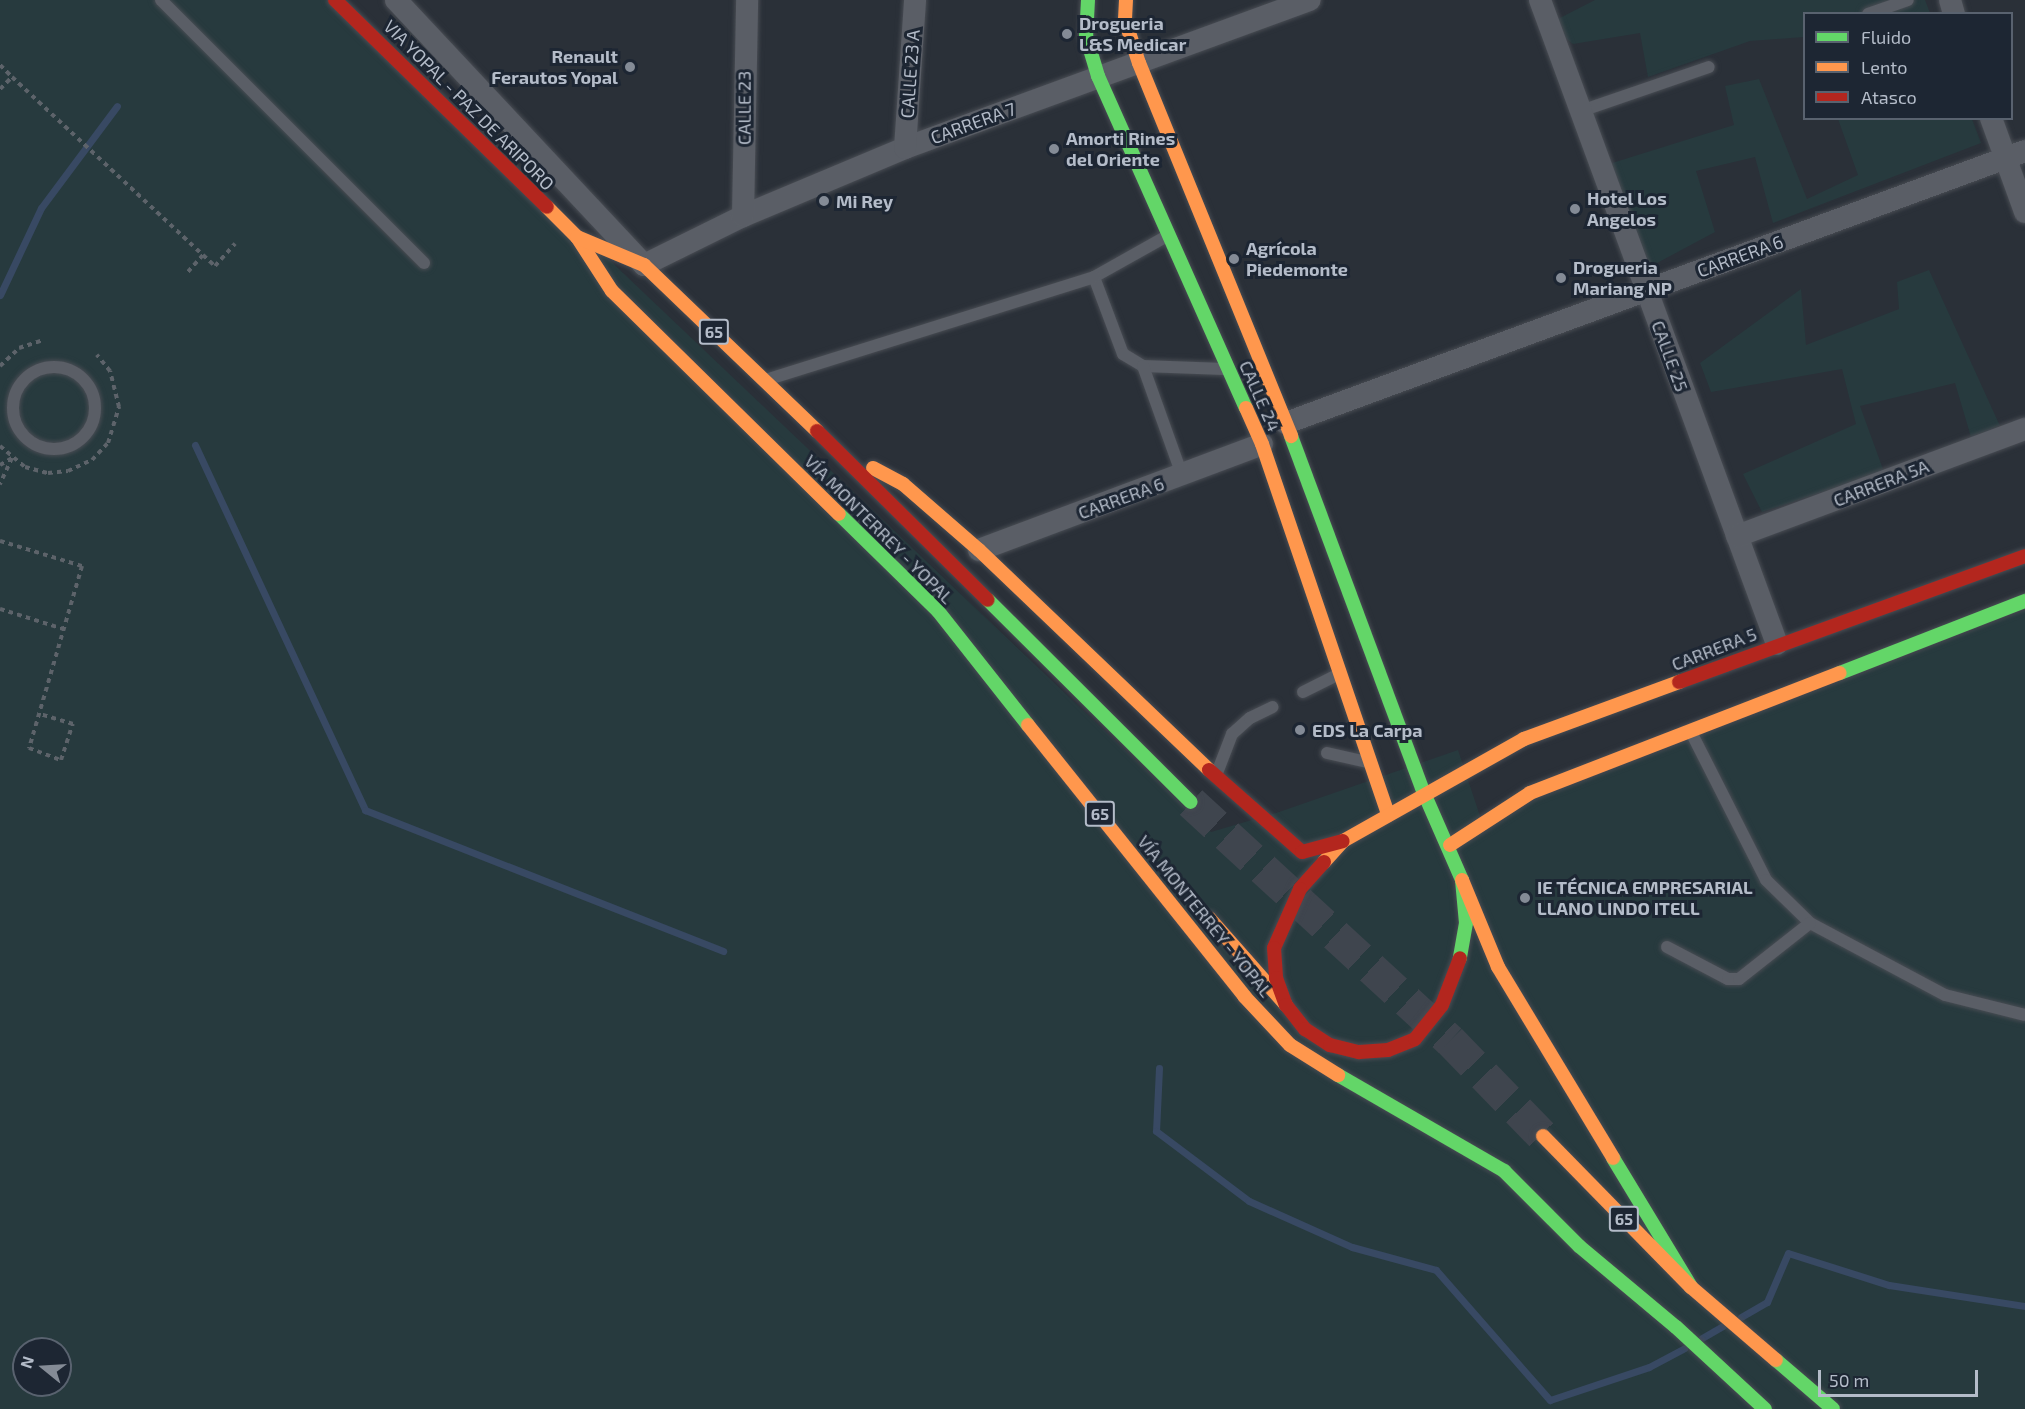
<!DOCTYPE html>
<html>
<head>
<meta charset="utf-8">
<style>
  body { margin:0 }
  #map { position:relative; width:2025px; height:1409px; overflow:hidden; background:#2a3038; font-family:"Exo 2",sans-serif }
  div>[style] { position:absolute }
  .green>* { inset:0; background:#273a3e }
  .stream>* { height:7px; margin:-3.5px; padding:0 3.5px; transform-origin:3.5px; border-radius:3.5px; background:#384963 }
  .primary-tunnel>* { height:33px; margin-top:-16.5px; transform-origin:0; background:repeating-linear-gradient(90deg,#3f454e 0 33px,transparent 0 49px) }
  .path>* { height:4px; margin-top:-2px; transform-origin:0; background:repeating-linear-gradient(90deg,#5d636a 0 4.5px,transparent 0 9px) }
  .roads { filter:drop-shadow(0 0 2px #484c53) drop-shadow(0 0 2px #484c53) }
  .lane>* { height:12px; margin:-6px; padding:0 6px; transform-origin:6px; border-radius:6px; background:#5a5e66 }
  .lane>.ring { margin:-6px; padding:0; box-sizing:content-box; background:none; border:12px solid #5a5e66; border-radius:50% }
  .street>* { height:22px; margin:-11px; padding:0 11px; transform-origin:11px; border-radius:11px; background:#5a5e66 }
  .fast>* { height:14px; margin:-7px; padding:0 7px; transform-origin:7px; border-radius:7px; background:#63d668 }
  .slow>* { height:14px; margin:-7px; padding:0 7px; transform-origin:7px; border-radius:7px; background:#ff974d }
  .jam>* { height:14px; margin:-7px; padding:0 7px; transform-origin:7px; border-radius:7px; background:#b3261e }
  .dots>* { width:16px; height:16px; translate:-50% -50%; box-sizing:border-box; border:3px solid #1d2633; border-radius:50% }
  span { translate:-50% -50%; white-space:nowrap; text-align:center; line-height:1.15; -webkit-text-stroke:6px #1d2633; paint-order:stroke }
  .shield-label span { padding:2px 4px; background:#1d2633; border:2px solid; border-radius:4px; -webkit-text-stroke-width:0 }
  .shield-label { font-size:16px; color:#b4bcc9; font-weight:700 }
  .poi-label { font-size:18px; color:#b4bcc9; font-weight:700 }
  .left { translate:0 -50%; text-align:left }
  .right { translate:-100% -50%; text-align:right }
  .street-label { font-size:18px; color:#b4bcc9 }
  .legend { position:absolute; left:1803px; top:12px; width:210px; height:108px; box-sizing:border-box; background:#1d2633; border:2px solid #59626f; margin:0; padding:8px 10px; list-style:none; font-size:18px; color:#b4bcc9 }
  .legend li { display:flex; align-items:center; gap:12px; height:30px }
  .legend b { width:30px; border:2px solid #59626f }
  .north { position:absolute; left:12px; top:1337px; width:60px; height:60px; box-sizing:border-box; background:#1d2633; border:2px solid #59626f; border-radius:50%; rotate:288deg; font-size:16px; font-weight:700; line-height:24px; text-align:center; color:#b4bcc9 }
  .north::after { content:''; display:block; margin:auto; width:21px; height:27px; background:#848b96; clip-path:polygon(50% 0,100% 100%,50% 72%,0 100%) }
  .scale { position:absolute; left:1818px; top:1370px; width:160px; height:27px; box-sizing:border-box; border:3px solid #b4bcc9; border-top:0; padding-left:8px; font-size:18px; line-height:21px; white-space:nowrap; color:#b4bcc9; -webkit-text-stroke:4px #1d2633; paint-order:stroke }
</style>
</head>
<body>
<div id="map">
  <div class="green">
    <div style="clip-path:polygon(evenodd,0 0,346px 0,622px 272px,1211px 832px,1279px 812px,1458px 750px,1485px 831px,1534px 800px,2025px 610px,2025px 1409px,0 1409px,0 0,24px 1349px,60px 1349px,60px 1385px,24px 1385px,24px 1349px)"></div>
    <div style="clip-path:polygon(1595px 0,1925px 0,1930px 13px,1804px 14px,1804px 37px,1750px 41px,1648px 77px,1640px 33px,1573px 44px,1548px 24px)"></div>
    <div style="clip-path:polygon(1759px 79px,1807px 199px,1858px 175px,1838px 119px,1972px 119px,1981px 143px,1773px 223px,1755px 157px,1696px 171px,1715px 232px,1644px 270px,1609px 164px,1734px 125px,1725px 86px)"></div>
    <div style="clip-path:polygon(1929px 270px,2000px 426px,1971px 437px,1955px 383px,1860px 406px,1884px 472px,1762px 512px,1743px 474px,1856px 424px,1842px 369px,1711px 392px,1700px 363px,1801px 289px,1806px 345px,1899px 309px,1897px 282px)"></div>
  </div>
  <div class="stream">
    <div style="left:0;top:295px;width:96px;rotate:-64.8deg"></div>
    <div style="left:41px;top:208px;width:127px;rotate:-53.3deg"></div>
    <div style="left:195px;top:445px;width:403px;rotate:65deg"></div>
    <div style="left:365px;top:810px;width:385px;rotate:21.5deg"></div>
    <div style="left:1159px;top:1068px;width:63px;rotate:92.7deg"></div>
    <div style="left:1156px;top:1131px;width:116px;rotate:37deg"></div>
    <div style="left:1249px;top:1201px;width:113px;rotate:24.1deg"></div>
    <div style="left:1352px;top:1247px;width:87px;rotate:15.3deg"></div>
    <div style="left:1436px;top:1270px;width:173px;rotate:48.8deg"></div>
    <div style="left:1550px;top:1400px;width:104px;rotate:-18.4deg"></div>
    <div style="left:1649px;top:1367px;width:40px;rotate:-28deg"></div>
    <div style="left:1741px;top:1317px;width:30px;rotate:-30deg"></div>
    <div style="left:1767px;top:1302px;width:53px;rotate:-66.8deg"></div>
    <div style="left:1788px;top:1253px;width:106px;rotate:17.6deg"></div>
    <div style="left:1889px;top:1285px;width:138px;rotate:8.8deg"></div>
    <div style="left:1702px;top:1338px;width:24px;rotate:-30deg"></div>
  </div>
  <div class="primary-tunnel">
    <div style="left:1191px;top:802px;width:352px;rotate:42.6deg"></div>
    <div style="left:1450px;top:1040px;width:134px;rotate:45.9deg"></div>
  </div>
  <div class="path">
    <div style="left:0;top:65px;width:17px;rotate:45deg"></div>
    <div style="left:0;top:89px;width:17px;rotate:-45deg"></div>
    <div style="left:12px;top:77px;width:261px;rotate:43deg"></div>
    <div style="left:203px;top:255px;width:24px;rotate:132deg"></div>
    <div style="left:203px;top:255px;width:16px;rotate:43deg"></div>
    <div style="left:215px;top:266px;width:30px;rotate:-48deg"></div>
    <div style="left:0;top:366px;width:26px;rotate:-43deg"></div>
    <div style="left:19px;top:348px;width:26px;rotate:-18deg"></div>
    <div style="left:0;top:446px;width:33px;rotate:40deg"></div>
    <div style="left:25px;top:467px;width:24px;rotate:15deg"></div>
    <div style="left:48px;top:473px;width:20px;rotate:-6deg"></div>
    <div style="left:68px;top:471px;width:26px;rotate:-25deg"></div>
    <div style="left:92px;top:460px;width:23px;rotate:-47deg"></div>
    <div style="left:108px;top:443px;width:38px;rotate:-73deg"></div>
    <div style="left:119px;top:407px;width:37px;rotate:-104deg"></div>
    <div style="left:110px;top:371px;width:21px;rotate:-129deg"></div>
    <div style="left:0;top:465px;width:14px;rotate:-30deg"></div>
    <div style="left:12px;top:458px;width:29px;rotate:115deg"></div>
    <div style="left:0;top:541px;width:86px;rotate:17deg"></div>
    <div style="left:82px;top:566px;width:190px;rotate:106.2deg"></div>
    <div style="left:29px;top:748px;width:34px;rotate:21deg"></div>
    <div style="left:61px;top:760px;width:38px;rotate:-72deg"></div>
    <div style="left:73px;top:724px;width:34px;rotate:-163deg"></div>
    <div style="left:0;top:609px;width:66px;rotate:17.6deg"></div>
  </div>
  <div class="roads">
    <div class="lane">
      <div style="left:161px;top:0;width:372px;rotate:45deg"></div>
      <div style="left:1868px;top:14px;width:42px;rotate:-19.3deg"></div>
      <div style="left:1581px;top:111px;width:135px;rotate:-19deg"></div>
      <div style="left:1167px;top:236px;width:84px;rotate:150.7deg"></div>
      <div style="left:1094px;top:277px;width:82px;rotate:69.4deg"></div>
      <div style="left:1123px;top:354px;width:23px;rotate:31deg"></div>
      <div style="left:1143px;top:366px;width:81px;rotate:2.1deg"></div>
      <div style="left:1143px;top:366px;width:116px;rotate:70.3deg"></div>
      <div class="ring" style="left:13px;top:367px;width:70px;height:70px"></div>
      <div style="left:769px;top:379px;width:341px;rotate:-17.4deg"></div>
      <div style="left:1303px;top:692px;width:40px;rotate:-26.6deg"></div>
      <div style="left:1691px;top:732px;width:166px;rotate:63.1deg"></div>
      <div style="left:1766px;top:880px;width:62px;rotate:44.3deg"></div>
      <div style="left:1810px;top:923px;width:153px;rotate:28.1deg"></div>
      <div style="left:1945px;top:995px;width:82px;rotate:14deg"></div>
      <div style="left:1327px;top:753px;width:41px;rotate:12.7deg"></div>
      <div style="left:1217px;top:773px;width:42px;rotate:-69deg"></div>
      <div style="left:1232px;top:734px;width:24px;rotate:-42deg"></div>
      <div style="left:1250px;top:718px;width:25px;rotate:-26deg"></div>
      <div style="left:1667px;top:947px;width:69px;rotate:27.7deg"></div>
      <div style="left:1728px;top:979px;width:11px"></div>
      <div style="left:1739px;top:979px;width:90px;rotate:-38.3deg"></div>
    </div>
    <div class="street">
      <div style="left:396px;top:0;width:363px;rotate:46.9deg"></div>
      <div style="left:644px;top:265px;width:110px;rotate:-26.3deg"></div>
      <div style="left:743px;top:216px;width:176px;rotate:-22.8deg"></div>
      <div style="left:905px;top:148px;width:431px;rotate:-20.1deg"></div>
      <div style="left:1540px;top:0;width:686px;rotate:69.8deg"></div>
      <div style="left:1950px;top:0;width:15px;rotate:74deg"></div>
      <div style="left:1991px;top:118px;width:100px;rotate:70.1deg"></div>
      <div style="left:905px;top:148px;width:148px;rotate:-86.1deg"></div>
      <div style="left:743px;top:216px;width:216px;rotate:-88.9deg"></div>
      <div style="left:1286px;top:423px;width:787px;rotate:-20.21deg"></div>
      <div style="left:1737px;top:536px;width:307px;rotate:-20.4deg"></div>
      <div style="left:979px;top:550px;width:302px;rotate:-20.5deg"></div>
    </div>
    <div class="fast">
      <div style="left:1088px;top:0;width:36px;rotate:93deg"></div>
      <div style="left:1086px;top:36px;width:42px;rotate:73.3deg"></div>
      <div style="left:1098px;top:76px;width:363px;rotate:66deg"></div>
      <div style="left:1291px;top:436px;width:381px;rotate:69.6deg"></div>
      <div style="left:1424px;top:793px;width:95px;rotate:66.4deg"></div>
      <div style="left:1462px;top:880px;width:43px;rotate:84.7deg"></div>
      <div style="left:1466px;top:923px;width:36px;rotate:100deg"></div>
      <div style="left:839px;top:514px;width:139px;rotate:44.4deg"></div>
      <div style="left:938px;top:611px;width:145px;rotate:51.7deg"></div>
      <div style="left:988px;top:600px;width:286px;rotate:44.9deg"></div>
      <div style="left:1840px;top:673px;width:199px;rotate:-21.3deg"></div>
      <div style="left:1338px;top:1075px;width:192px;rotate:30deg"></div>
      <div style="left:1504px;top:1171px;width:106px;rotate:45deg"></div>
      <div style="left:1579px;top:1246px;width:126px;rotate:39.9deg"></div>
      <div style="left:1676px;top:1327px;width:121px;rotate:42.7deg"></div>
      <div style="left:1613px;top:1158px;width:151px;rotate:58.8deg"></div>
      <div style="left:1776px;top:1360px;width:75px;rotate:40.7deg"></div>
    </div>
    <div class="slow">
      <div style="left:1126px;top:0;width:20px;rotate:93deg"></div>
      <div style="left:1125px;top:20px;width:45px;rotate:72deg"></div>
      <div style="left:1139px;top:63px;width:403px;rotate:67.8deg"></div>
      <div style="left:547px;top:207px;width:42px;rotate:45deg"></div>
      <div style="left:577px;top:237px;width:64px;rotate:57.1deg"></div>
      <div style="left:612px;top:291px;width:318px;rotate:44.5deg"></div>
      <div style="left:577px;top:237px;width:73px;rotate:22.7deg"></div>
      <div style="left:644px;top:265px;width:240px;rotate:43.8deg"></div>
      <div style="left:1246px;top:408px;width:39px;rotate:66deg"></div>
      <div style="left:1262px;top:444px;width:392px;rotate:71.2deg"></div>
      <div style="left:873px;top:468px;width:34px;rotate:28deg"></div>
      <div style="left:903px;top:484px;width:101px;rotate:41deg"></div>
      <div style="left:979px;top:550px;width:318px;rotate:43.7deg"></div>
      <div style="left:1028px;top:725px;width:347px;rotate:51.4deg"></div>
      <div style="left:1244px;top:996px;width:67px;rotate:46.8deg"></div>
      <div style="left:1290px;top:1045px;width:57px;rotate:32deg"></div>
      <div style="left:1450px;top:845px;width:95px;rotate:-33deg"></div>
      <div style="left:1530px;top:793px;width:332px;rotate:-21.2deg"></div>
      <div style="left:1324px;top:862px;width:28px;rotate:-48deg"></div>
      <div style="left:1343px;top:841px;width:208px;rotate:-29.4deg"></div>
      <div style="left:1524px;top:739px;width:165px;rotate:-20.2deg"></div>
      <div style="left:1462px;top:880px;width:94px;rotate:67.5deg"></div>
      <div style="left:1498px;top:967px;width:223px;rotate:58.9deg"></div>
      <div style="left:1209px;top:918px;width:116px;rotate:48.5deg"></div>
      <div style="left:1543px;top:1136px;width:211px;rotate:45.6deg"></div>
      <div style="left:1691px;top:1287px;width:112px;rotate:40.7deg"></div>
    </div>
    <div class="jam">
      <div style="left:335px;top:0;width:296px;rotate:44.3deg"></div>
      <div style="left:817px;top:431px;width:240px;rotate:44.7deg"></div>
      <div style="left:1679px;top:682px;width:368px;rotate:-20deg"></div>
      <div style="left:1209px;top:770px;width:124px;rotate:41.4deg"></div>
      <div style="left:1302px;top:852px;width:42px;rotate:-15deg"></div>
      <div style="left:1324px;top:862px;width:36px;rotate:132deg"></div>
      <div style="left:1300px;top:889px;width:64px;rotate:113.8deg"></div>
      <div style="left:1274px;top:948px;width:30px;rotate:86deg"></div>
      <div style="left:1276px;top:978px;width:29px;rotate:70deg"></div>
      <div style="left:1286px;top:1005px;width:31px;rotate:52deg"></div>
      <div style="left:1305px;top:1029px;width:30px;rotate:33deg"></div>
      <div style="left:1330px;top:1045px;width:30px;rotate:14deg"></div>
      <div style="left:1359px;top:1052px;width:29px;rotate:-4deg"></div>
      <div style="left:1388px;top:1050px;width:29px;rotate:-22deg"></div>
      <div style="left:1415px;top:1039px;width:43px;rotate:-51.5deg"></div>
      <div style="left:1442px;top:1005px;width:50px;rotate:-69deg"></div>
    </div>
  </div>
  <div class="dots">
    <div style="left:1067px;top:34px;background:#848b96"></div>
    <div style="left:630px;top:67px;background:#848b96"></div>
    <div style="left:1054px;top:149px;background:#848b96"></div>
    <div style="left:824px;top:201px;background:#848b96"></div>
    <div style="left:1575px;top:209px;background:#848b96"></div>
    <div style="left:1234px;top:259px;background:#848b96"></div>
    <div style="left:1561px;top:278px;background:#848b96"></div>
    <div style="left:1300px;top:730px;background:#848b96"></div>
    <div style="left:1525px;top:898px;background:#848b96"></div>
  </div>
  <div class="shield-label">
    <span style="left:714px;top:332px">65</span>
    <span style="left:1100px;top:814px">65</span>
    <span style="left:1624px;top:1219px">65</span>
  </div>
  <div class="poi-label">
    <span class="left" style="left:1079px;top:34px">Drogueria<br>L&amp;S Medicar</span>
    <span class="right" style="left:618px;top:67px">Renault<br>Ferautos Yopal</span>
    <span class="left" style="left:1066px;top:149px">Amorti Rines<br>del Oriente</span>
    <span class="left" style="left:1587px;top:209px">Hotel Los<br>Angelos</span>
    <span class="left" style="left:836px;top:201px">Mi Rey</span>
    <span class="left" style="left:1246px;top:259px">Agrícola<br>Piedemonte</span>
    <span class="left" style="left:1573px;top:278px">Drogueria<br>Mariang NP</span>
    <span class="left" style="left:1312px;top:730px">EDS La Carpa</span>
    <span class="left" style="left:1537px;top:898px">IE TÉCNICA EMPRESARIAL<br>LLANO LINDO ITELL</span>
  </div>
  <div class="street-label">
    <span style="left:910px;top:74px;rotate:-86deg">CALLE 23 A</span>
    <span style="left:469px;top:105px;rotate:45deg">VIA YOPAL - PAZ DE ARIPORO</span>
    <span style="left:744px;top:108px;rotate:-90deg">CALLE 23</span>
    <span style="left:973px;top:123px;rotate:-20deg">CARRERA 7</span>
    <span style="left:1740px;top:256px;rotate:-20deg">CARRERA 6</span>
    <span style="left:1670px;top:356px;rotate:70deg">CALLE 25</span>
    <span style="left:1260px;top:396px;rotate:66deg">CALLE 24</span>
    <span style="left:1881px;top:483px;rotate:-21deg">CARRERA 5A</span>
    <span style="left:1121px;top:498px;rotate:-20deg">CARRERA 6</span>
    <span style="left:879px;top:529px;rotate:45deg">VÍA MONTERREY - YOPAL</span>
    <span style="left:1714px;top:649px;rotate:-21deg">CARRERA 5</span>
    <span style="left:1205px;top:916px;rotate:51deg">VÍA MONTERREY - YOPAL</span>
  </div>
  <ul class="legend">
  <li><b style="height:8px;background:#63d668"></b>Fluido</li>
  <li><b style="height:8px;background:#ff974d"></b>Lento</li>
  <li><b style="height:8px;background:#b3261e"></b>Atasco</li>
  </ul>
  <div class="north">N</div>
  <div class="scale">50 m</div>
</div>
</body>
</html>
